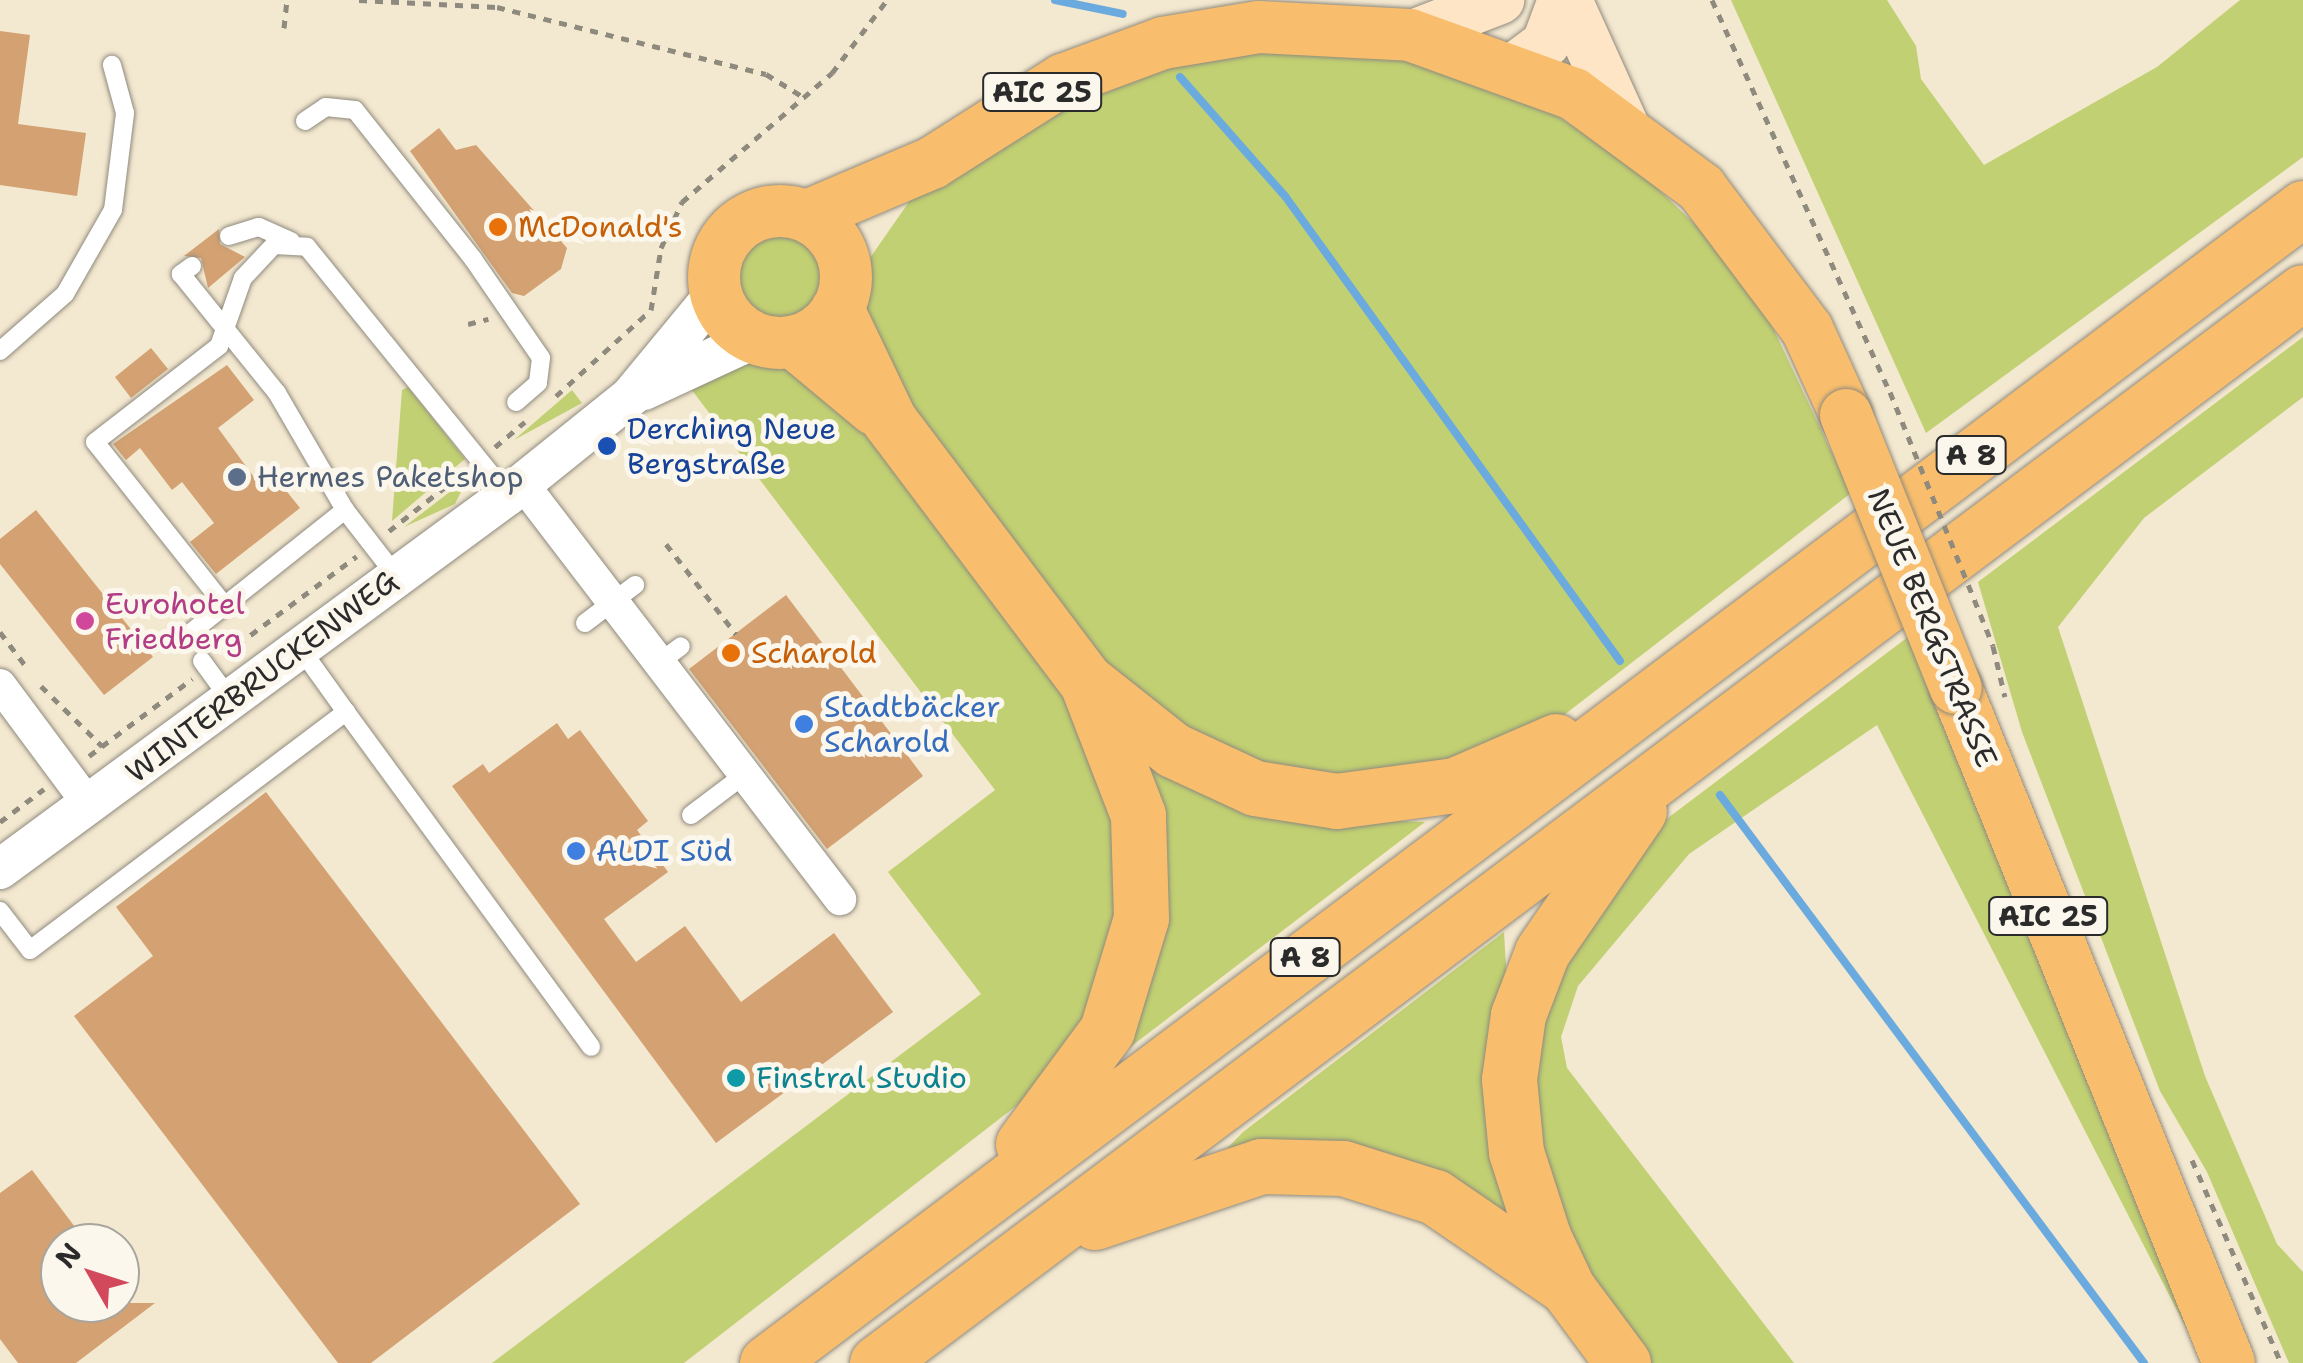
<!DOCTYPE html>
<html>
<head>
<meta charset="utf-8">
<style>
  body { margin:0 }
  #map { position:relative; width:2303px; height:1363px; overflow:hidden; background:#f3e8d0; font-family:"Shantell Sans",sans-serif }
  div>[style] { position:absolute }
  .green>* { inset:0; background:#c1d072 }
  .round { border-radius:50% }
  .stream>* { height:8px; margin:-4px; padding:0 4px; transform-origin:4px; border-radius:4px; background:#6baade }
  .building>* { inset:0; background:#d3a172 }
  .path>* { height:5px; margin-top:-2.5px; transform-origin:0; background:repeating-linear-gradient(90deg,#8f8a7e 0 8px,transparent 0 16px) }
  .roads { filter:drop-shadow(0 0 2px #8f8a7e) drop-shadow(0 0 2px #8f8a7e) }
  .service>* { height:18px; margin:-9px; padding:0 9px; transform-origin:9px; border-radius:9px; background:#fff }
  .minor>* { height:32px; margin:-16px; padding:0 16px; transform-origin:16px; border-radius:16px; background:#fff }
  .tertiary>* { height:40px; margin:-20px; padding:0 20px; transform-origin:20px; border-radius:20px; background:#fff }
  .secondary>* { height:48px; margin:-24px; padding:0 24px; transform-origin:24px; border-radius:24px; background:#fde5c5 }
  .primary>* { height:52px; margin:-26px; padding:0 26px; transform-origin:26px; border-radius:26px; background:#f9be6d }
  .primary>.ring { margin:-26px; padding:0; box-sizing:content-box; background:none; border:52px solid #f9be6d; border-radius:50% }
  .motorway>* { height:55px; margin:-27.5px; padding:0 27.5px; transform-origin:27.5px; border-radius:27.5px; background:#f9be6d }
  .path-bridge>* { height:5px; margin-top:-2.5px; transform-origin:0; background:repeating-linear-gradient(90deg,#8f8a7e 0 8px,transparent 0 16px) }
  .bridges { filter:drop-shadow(0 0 2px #8f8a7e) drop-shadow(0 0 2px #8f8a7e) }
  .primary-bridge>* { height:52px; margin:-26px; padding:0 26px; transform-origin:26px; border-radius:26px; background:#f9be6d }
  .dots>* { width:28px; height:28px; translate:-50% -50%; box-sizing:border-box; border:5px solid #fbf7ec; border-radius:50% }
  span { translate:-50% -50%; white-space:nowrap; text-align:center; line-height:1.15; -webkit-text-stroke:10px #fbf7ec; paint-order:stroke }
  .shield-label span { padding:2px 8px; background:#fbf7ec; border:2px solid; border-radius:8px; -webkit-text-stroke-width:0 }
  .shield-label { font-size:28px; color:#2b2b2b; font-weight:700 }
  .food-label { font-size:30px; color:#c56008 }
  .left { translate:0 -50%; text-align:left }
  .transit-label { font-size:30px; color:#164399 }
  .service-label { font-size:30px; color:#4e5e75 }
  .hotel-label { font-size:30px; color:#b23c85 }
  .street-label { font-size:30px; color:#2b2b2b }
  .shop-label { font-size:30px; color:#366cbe }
  .culture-label { font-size:30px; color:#0d838f }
  .north { position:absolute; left:40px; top:1223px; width:100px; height:100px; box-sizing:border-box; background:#fbf7ec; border:2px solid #a8a59f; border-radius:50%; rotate:309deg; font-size:28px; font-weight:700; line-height:40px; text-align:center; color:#2b2b2b }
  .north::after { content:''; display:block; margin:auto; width:35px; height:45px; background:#d1495b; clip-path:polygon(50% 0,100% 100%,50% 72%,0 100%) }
</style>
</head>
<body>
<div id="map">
  <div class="green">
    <div style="clip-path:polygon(1731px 0,1887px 0,1916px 46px,1921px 79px,1984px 165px,2157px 67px,2240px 0,2303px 0,2303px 157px,1926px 433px)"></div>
    <div style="clip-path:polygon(1226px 47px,1379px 51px,1523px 94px,1631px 163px,1748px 275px,1851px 493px,1555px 722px,1444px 777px,1252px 775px,1109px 675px,903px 402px,863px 325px,863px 268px,911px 199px,1098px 84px)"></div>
    <div class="round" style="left:731px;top:224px;width:98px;height:98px"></div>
    <div style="clip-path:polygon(2303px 337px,2303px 397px,2144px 518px,2058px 627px,2205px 1076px,2277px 1244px,2303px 1272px,2303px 1363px,2289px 1363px,2207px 1172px,2160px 1091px,2022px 732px,1978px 582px)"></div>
    <div style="clip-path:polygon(746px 354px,781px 356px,871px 427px,1078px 697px,1119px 790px,1130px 895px,1094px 1025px,1038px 1089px,684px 1363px,492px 1363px,981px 994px,888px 872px,995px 790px,685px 381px)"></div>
    <div style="clip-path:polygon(408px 387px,465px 459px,392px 521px,402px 390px)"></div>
    <div style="clip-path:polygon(572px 390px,582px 403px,514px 440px)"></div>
    <div style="clip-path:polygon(468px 478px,455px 504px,404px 527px)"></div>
    <div style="clip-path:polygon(1908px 637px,2204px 1363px,1877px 725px,1689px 854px,1578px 986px,1561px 1037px,1567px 1068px,1794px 1363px,1647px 1363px,1555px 1240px,1530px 1167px,1541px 984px,1644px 836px)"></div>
    <div style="clip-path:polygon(1136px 745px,1320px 818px,1425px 822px,1112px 1061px)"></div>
    <div style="clip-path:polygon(1504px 932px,1521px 1225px,1213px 1163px,1243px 1132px)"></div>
  </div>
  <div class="stream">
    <div style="left:1055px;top:0;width:69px;rotate:11.6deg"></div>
    <div style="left:1180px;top:77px;width:159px;rotate:48.6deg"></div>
    <div style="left:1285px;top:196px;width:573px;rotate:54.23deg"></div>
    <div style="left:1720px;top:795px;width:709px;rotate:53.26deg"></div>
  </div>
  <div class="building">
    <div style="clip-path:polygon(0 31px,30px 35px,18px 124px,86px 133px,77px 196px,0 185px)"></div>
    <div style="clip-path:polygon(439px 128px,456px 150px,476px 145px,567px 248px,561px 269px,524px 296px,512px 293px,410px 151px)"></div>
    <div style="clip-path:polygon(219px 229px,220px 244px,245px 257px,208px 288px,201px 258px,184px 256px)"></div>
    <div style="clip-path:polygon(151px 348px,168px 369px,131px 398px,115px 377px)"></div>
    <div style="clip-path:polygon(227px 365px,254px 400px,218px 428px,259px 484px,272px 473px,300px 508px,216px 574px,190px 542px,214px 523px,182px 482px,172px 490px,140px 448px,126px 460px,113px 444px)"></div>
    <div style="clip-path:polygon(36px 510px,153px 657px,104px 695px,0 564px,0 539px)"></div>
    <div style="clip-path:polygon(786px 595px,923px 776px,827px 849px,689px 669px)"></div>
    <div style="clip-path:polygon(557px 723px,568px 739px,580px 730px,648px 821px,637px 830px,668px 872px,604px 919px,636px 962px,685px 926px,741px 1002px,834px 933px,893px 1012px,716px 1143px,452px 786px,483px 764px,489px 773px)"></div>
    <div style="clip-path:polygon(266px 792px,580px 1204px,371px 1363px,338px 1363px,74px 1016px,153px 956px,116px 907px)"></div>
    <div style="clip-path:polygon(32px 1170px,87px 1243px,60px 1243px,60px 1303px,155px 1303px,76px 1363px,18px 1363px,0 1339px,0 1193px)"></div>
  </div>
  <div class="path">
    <div style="left:359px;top:0;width:138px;rotate:2.9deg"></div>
    <div style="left:497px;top:7px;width:277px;rotate:14deg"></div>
    <div style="left:766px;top:74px;width:46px;rotate:31.6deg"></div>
    <div style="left:1712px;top:0;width:431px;rotate:65.6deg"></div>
    <div style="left:284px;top:28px;width:28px;rotate:-84deg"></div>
    <div style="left:468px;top:324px;width:21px;rotate:-14deg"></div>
    <div style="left:556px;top:396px;width:128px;rotate:-42.2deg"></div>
    <div style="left:651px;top:310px;width:63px;rotate:-80.8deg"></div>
    <div style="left:661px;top:248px;width:51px;rotate:-65.5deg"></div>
    <div style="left:682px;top:202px;width:198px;rotate:-40.7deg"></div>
    <div style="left:832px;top:73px;width:91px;rotate:-53deg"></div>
    <div style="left:495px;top:447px;width:39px;rotate:-40deg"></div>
    <div style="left:389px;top:531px;width:94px;rotate:-38.1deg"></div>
    <div style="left:666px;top:544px;width:114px;rotate:52.1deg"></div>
    <div style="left:0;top:632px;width:46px;rotate:52.9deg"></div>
    <div style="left:1993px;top:646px;width:52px;rotate:76.8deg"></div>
    <div style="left:225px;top:654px;width:164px;rotate:-36.6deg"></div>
    <div style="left:41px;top:686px;width:86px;rotate:44.5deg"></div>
    <div style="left:89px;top:756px;width:129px;rotate:-36.8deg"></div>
    <div style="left:0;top:822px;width:55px;rotate:-36.9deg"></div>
    <div style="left:2192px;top:1160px;width:222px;rotate:66.3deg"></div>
  </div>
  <div class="roads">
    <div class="service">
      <div style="left:305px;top:121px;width:25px;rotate:-34deg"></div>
      <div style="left:326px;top:107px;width:29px;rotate:6deg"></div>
      <div style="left:355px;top:110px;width:190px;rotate:51.6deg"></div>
      <div style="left:473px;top:259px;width:120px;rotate:55.5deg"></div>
      <div style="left:541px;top:358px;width:25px;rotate:97deg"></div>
      <div style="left:538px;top:383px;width:29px;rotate:139deg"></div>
      <div style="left:229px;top:236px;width:31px;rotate:-17deg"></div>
      <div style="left:259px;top:227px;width:35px;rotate:24deg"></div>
      <div style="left:192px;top:266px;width:14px;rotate:144deg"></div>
      <div style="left:181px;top:274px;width:153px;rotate:51.1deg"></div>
      <div style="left:277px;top:393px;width:135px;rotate:59.8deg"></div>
      <div style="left:345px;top:510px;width:85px;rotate:52.2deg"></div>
      <div style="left:0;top:351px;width:86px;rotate:-41.2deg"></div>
      <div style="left:65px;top:294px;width:97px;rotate:-60.3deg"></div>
      <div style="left:113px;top:210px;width:98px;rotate:-82.9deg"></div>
      <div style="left:125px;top:113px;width:50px;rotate:-105.2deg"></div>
      <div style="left:225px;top:606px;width:209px;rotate:-128.4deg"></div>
      <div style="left:95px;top:442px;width:157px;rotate:-37.7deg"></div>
      <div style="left:219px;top:346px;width:72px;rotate:-70.6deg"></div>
      <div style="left:243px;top:278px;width:45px;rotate:-46.8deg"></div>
      <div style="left:274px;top:245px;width:33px;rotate:3deg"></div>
      <div style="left:307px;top:247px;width:319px;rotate:51deg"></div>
      <div style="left:585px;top:623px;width:63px;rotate:-37.2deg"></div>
      <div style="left:184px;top:638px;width:206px;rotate:-38.5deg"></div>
      <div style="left:202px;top:661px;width:46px;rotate:53.9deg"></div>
      <div style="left:660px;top:662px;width:26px;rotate:-37deg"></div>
      <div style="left:346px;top:712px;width:415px;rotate:53.8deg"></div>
      <div style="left:691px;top:815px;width:66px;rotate:-37deg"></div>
      <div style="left:0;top:911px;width:49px;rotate:52.4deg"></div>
      <div style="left:30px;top:950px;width:396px;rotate:-37deg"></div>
      <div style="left:346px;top:712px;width:79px;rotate:-125.7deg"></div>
    </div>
    <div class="minor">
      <div style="left:522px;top:483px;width:524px;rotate:52.6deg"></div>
      <div style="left:0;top:685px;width:149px;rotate:53.4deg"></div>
    </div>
    <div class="tertiary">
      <div style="left:644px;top:390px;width:121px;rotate:-24.9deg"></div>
      <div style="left:0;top:869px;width:631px;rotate:-36.36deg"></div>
      <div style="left:508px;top:495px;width:158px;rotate:-38.8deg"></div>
      <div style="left:631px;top:396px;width:132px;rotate:-50.5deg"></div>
    </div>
    <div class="secondary">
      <div style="left:1568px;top:0;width:138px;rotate:65.7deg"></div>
      <div style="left:1410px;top:35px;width:97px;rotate:-21.3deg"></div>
      <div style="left:1516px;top:66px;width:38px;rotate:-37deg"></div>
      <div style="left:1546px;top:43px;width:46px;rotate:-69.6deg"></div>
    </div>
    <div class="primary">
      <div class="ring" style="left:714px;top:211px;width:80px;height:80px"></div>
      <div style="left:807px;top:216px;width:136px;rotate:-23deg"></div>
      <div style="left:932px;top:163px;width:155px;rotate:-32.4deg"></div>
      <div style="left:1063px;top:80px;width:107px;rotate:-20.3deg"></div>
      <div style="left:1163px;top:43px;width:97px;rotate:-9.5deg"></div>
      <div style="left:1259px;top:27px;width:151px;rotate:3deg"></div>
      <div style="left:1410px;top:35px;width:174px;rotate:19.8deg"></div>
      <div style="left:1574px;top:94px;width:158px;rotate:36.5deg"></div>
      <div style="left:1701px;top:188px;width:176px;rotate:53.1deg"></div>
      <div style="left:1807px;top:329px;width:94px;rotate:65.6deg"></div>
      <div style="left:1956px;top:688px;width:728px;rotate:67.98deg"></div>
    </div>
    <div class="motorway">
      <div style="left:837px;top:311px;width:121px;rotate:64.5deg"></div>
      <div style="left:889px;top:420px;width:327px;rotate:53deg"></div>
      <div style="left:1086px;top:681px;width:111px;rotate:38.4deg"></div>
      <div style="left:1173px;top:750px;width:90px;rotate:24.9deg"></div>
      <div style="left:1255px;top:788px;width:82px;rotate:9.1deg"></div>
      <div style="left:1336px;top:801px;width:120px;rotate:-7.7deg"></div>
      <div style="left:1455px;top:785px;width:110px;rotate:-23.5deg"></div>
      <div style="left:796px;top:342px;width:102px;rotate:39.8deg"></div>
      <div style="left:1023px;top:1144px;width:142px;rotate:-53.6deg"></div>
      <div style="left:1107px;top:1030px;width:117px;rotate:-73.1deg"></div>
      <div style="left:1141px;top:918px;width:103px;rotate:-91.7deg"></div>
      <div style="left:1138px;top:815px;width:136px;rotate:-111.1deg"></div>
      <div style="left:1095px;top:1222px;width:175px;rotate:-18.6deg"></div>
      <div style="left:1261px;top:1166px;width:82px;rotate:1.4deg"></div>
      <div style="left:1343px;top:1168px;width:96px;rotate:17.5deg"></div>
      <div style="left:1435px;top:1197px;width:154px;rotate:34.4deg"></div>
      <div style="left:767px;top:1363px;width:1922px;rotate:-36.94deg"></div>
      <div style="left:877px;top:1363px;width:1783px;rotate:-36.91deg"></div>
      <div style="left:1623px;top:1363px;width:92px;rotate:-126.6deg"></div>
      <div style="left:1568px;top:1289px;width:59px;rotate:-115.3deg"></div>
      <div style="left:1543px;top:1236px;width:88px;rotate:-107.8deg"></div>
      <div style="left:1516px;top:1152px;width:73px;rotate:-95.5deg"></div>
      <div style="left:1509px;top:1079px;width:65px;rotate:-82deg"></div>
      <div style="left:1518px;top:1015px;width:67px;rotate:-69.1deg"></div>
      <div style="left:1542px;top:952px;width:171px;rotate:-55.5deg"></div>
    </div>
  </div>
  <div class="path-bridge">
    <div style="left:1890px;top:392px;width:274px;rotate:67.9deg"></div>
  </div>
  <div class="bridges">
    <div class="primary-bridge">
      <div style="left:1846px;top:415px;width:294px;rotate:68.1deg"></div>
    </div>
  </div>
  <div class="dots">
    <div style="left:498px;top:227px;background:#e8710a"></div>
    <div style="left:607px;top:446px;background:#1a4fb4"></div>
    <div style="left:237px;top:477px;background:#5c6f8a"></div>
    <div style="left:85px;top:621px;background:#d1479c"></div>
    <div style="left:731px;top:653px;background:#e8710a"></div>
    <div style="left:804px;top:724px;background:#3f7fe0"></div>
    <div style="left:576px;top:851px;background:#3f7fe0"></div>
    <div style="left:736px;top:1078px;background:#0f9aa8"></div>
  </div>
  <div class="shield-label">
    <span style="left:1042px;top:92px">AIC 25</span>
    <span style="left:1971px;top:455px">A 8</span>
    <span style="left:2048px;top:916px">AIC 25</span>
    <span style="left:1305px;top:957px">A 8</span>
  </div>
  <div class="food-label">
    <span class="left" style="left:518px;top:227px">McDonald's</span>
    <span class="left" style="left:751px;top:653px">Scharold</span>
  </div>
  <div class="transit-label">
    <span class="left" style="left:627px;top:446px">Derching Neue<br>Bergstraße</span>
  </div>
  <div class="service-label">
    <span class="left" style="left:257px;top:477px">Hermes Paketshop</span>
  </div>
  <div class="hotel-label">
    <span class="left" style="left:105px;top:621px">Eurohotel<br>Friedberg</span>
  </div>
  <div class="street-label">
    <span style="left:1932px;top:628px;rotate:68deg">NEUE BERGSTRASSE</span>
    <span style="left:262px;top:677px;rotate:-37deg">WINTERBRUCKENWEG</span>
  </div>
  <div class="shop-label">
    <span class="left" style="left:824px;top:724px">Stadtbäcker<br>Scharold</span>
    <span class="left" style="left:596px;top:851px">ALDI Süd</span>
  </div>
  <div class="culture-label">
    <span class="left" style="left:756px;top:1078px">Finstral Studio</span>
  </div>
  <div class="north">N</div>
</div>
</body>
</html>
